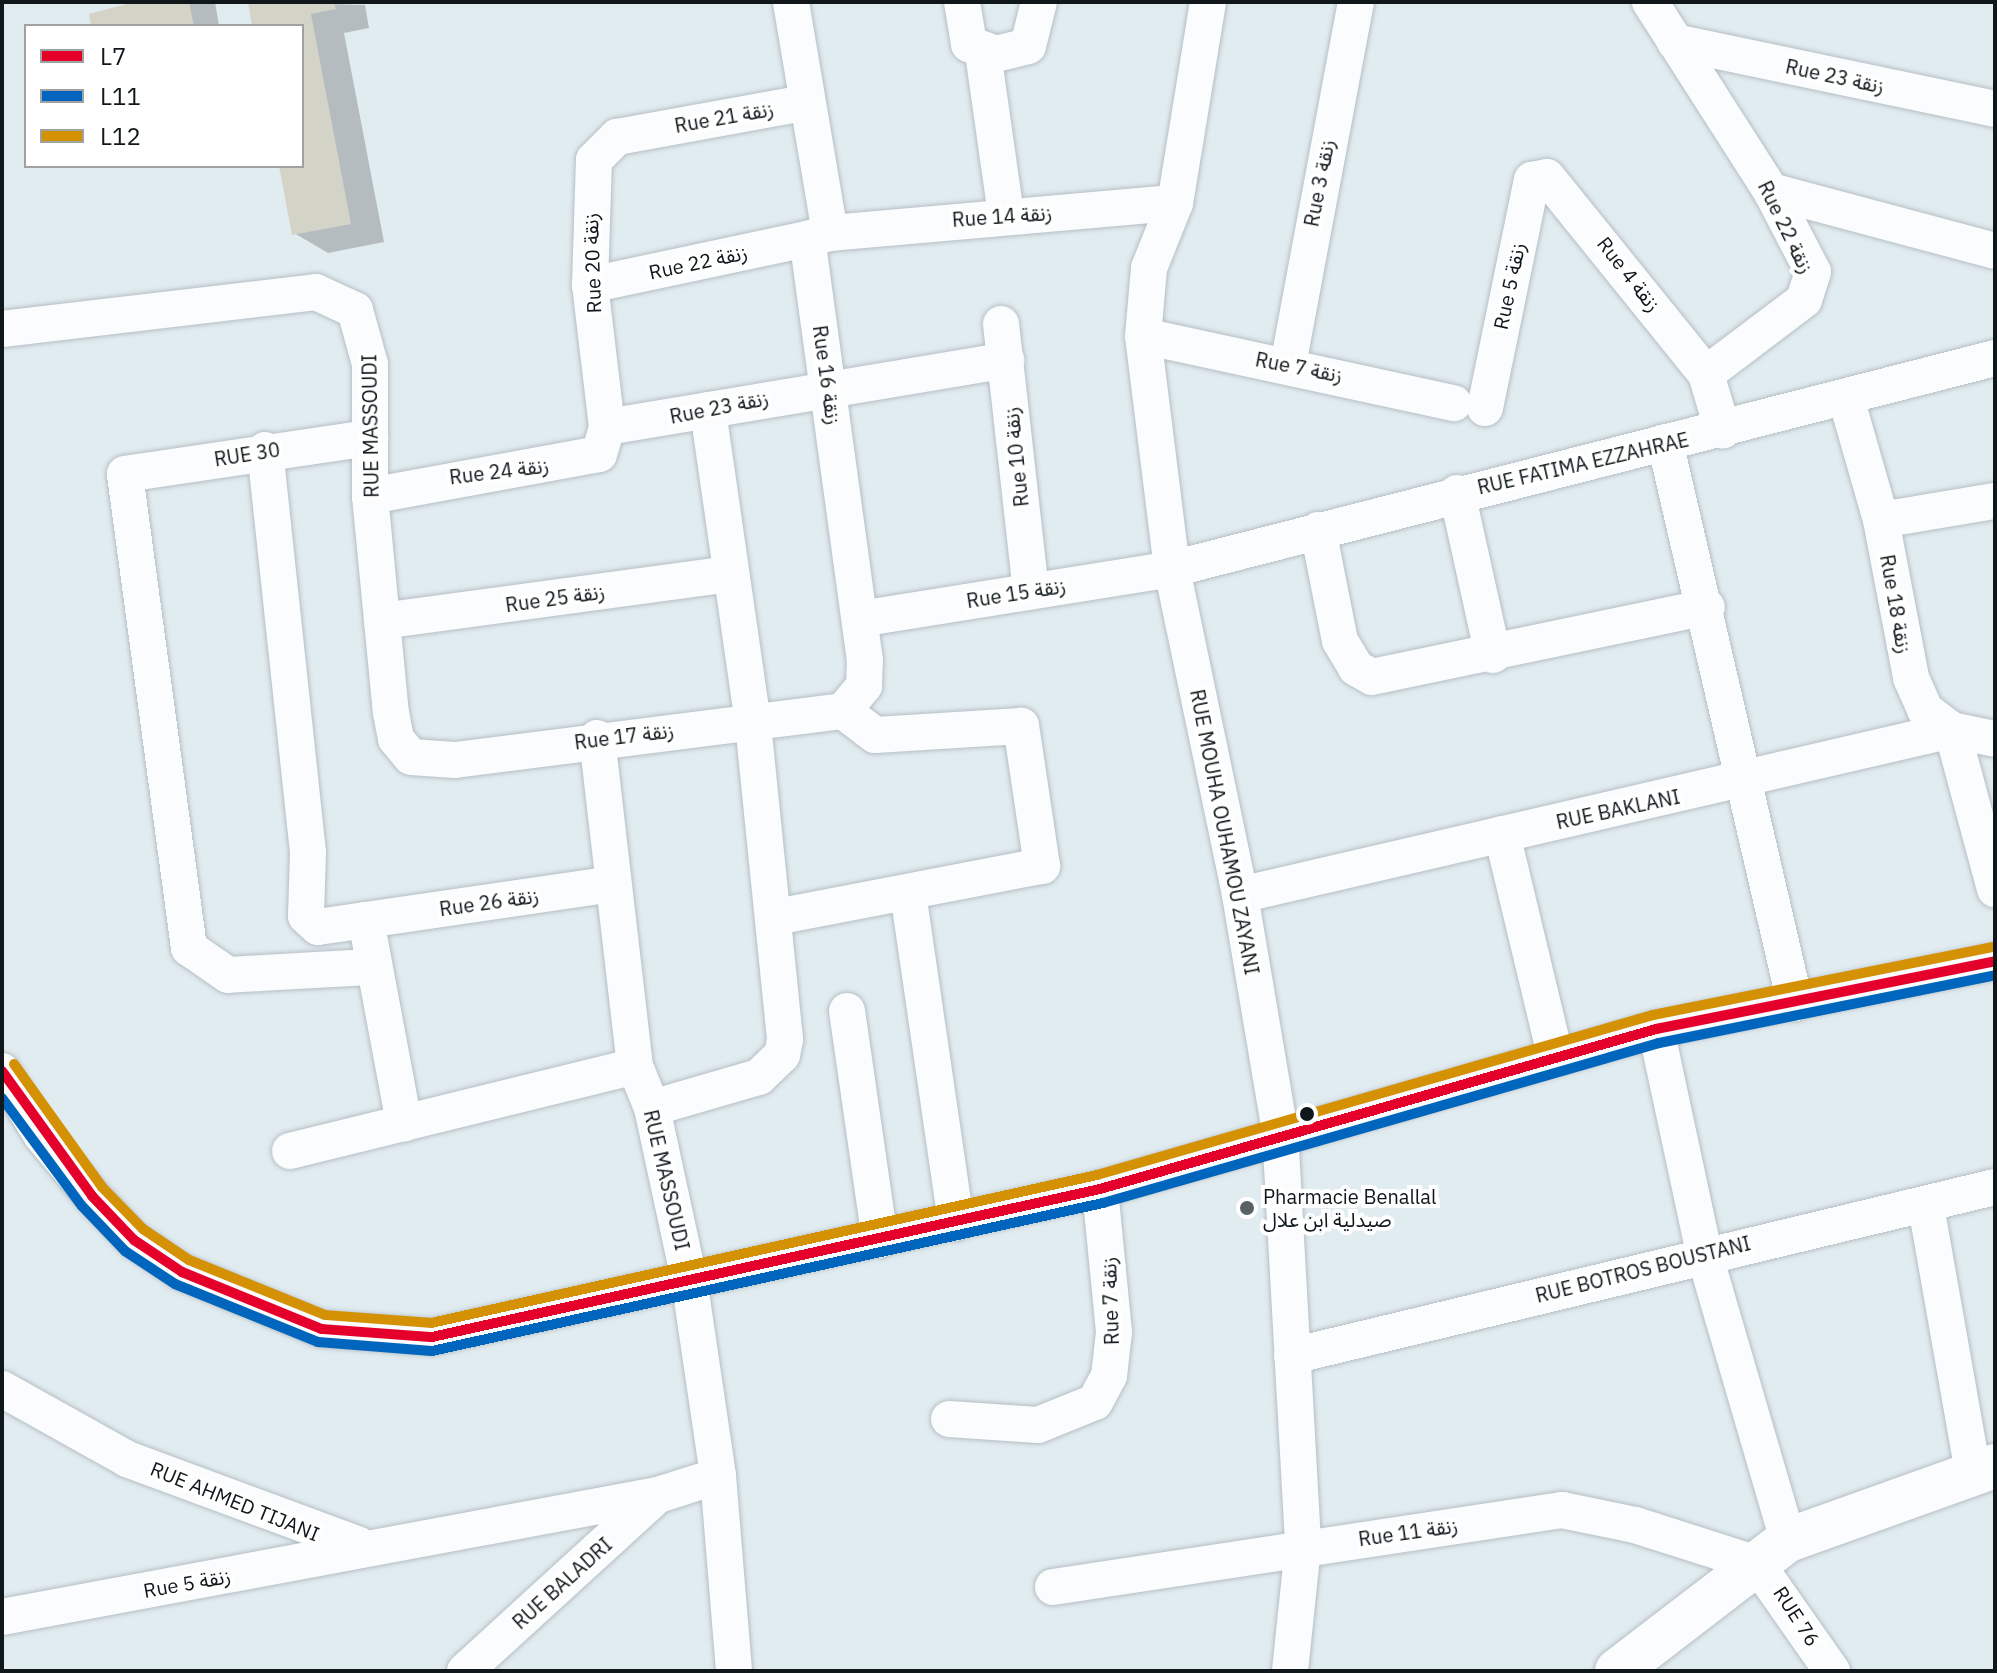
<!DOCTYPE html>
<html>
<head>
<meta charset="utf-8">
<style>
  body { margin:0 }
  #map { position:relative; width:1997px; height:1673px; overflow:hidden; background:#e1ecf1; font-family:"IBM Plex Sans","Noto Sans Arabic",sans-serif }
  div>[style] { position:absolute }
  .shadow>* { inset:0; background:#0003 }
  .building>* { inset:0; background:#d4d3c7 }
  .roads { filter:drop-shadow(0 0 2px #b6bfc3) drop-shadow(0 0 2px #b6bfc3) }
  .minor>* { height:36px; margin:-18px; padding:0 18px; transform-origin:18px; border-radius:18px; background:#fafcfd }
  .major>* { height:44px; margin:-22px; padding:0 22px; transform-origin:22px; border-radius:22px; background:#fafcfd }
  .bus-1>* { height:10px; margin:-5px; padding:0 5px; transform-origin:5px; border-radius:5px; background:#e4002b }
  .bus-2>* { height:10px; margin:-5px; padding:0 5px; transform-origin:5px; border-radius:5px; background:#0065bd }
  .bus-3>* { height:10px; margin:-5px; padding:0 5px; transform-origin:5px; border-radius:5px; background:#d49104 }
  .dots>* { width:22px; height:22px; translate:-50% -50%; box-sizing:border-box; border:4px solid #fff; border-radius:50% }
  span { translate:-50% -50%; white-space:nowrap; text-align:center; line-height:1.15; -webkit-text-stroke:8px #fff; paint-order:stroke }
  .street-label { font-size:20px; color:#0f171a }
  .poi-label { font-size:20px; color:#0f171a }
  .left { translate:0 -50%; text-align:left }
  .frame { position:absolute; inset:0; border:4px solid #0f171a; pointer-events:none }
  .legend { position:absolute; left:24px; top:24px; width:280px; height:144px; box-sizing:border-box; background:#fff; border:2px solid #9fa2a3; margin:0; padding:10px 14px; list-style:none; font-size:24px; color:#0f171a }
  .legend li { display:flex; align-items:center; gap:16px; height:40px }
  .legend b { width:40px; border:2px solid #9fa2a3 }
</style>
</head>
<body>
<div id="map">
  <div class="shadow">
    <div style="clip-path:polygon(136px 2px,215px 2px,219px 26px,93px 26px)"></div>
    <div style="clip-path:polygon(250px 2px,365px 5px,369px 28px,344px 33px,384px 242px,328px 253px,294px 233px,281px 166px,302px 166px,302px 26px,254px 26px)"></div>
  </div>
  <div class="building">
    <div style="clip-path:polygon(134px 2px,189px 2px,194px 26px,91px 26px,89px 14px)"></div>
    <div style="clip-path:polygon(248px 2px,334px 2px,336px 9px,311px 14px,351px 224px,292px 235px,279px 166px,302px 166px,302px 26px,252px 26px)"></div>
  </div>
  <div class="roads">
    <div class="minor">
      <div style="left:962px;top:2px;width:43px;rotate:80.5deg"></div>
      <div style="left:969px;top:44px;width:29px;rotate:20deg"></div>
      <div style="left:996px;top:54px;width:33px;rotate:-14deg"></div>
      <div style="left:1028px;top:46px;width:45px;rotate:-76deg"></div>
      <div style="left:1208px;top:2px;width:204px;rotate:99.3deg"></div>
      <div style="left:1175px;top:203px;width:70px;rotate:111.8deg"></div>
      <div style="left:1149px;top:268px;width:68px;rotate:95deg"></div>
      <div style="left:1143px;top:336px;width:235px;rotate:82.9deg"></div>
      <div style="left:1172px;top:569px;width:333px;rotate:78.2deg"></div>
      <div style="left:1240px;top:895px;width:239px;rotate:80.4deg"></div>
      <div style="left:1280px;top:1131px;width:417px;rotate:86.8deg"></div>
      <div style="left:1303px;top:1547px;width:125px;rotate:96deg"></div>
      <div style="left:1650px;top:2px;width:224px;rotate:57.4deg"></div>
      <div style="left:1771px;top:191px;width:91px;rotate:62.6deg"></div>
      <div style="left:1813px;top:272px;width:29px;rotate:108deg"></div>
      <div style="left:1804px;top:300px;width:123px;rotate:142.9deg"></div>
      <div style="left:1706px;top:374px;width:59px;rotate:73.4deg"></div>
      <div style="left:1675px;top:42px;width:327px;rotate:11.8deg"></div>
      <div style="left:983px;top:53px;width:164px;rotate:81.9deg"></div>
      <div style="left:1771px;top:191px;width:232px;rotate:15deg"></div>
      <div style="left:830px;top:233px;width:346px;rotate:-5deg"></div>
      <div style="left:590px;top:285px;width:222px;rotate:-12deg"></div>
      <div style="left:1001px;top:324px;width:269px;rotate:83.6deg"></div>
      <div style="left:2px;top:329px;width:316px;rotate:-6.7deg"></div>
      <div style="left:316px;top:292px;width:43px;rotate:24.8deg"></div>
      <div style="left:355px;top:310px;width:56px;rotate:74.5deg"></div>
      <div style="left:370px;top:364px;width:132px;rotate:90deg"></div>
      <div style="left:370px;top:496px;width:218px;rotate:84.5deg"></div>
      <div style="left:391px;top:713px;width:26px;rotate:79deg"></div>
      <div style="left:396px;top:739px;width:23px;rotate:50deg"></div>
      <div style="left:411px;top:757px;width:44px;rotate:3.9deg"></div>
      <div style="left:455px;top:760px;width:391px;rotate:-7.2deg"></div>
      <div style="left:843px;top:711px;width:33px;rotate:-50deg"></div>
      <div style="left:864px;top:686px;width:25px;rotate:-88deg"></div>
      <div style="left:865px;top:661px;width:426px;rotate:-97.8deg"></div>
      <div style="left:807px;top:239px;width:24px;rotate:-15deg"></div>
      <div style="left:830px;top:233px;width:234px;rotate:-99.6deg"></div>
      <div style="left:1143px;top:336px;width:318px;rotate:12.2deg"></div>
      <div style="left:1288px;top:365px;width:369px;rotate:-79.4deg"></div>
      <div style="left:1846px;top:398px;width:127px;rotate:74deg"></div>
      <div style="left:1881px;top:520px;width:161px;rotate:79.2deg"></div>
      <div style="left:1911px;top:678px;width:35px;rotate:66deg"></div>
      <div style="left:1925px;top:710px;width:34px;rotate:37deg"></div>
      <div style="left:1952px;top:730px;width:165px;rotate:74.9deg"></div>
      <div style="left:1485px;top:408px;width:233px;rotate:-78.4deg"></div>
      <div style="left:1532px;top:180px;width:15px;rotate:-11deg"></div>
      <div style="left:1547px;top:177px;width:253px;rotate:51.1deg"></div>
      <div style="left:607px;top:427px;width:405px;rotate:-9.5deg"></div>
      <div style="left:1665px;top:442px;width:576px;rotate:76.95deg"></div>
      <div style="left:265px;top:450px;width:404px;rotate:83.9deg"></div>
      <div style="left:308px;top:852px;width:64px;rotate:91.8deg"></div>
      <div style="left:306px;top:916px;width:16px;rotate:43deg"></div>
      <div style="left:318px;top:927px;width:49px;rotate:-8.3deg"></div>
      <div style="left:366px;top:920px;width:207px;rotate:79.4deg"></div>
      <div style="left:1457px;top:493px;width:166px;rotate:77.5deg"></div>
      <div style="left:370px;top:496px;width:233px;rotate:-10.4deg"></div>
      <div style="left:599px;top:454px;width:28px;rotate:-73deg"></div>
      <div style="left:607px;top:427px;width:143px;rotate:-96.8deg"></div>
      <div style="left:590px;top:285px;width:125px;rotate:-88.2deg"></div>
      <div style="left:594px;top:160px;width:33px;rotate:-45deg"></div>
      <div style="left:617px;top:137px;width:191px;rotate:-10.3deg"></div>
      <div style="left:1881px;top:520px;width:116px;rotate:-9.5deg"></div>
      <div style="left:1318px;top:530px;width:113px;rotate:78.8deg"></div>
      <div style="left:1340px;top:641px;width:31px;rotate:59deg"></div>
      <div style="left:1356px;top:668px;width:18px;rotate:29deg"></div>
      <div style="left:1372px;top:677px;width:342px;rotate:-11.8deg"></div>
      <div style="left:860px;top:619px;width:316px;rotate:-9.1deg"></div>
      <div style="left:1172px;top:569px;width:850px;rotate:-14.38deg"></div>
      <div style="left:382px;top:621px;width:349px;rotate:-7.7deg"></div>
      <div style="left:597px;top:738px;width:330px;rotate:83.4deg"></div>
      <div style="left:635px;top:1066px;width:45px;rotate:68deg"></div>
      <div style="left:652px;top:1108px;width:175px;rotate:77.8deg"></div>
      <div style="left:689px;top:1279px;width:199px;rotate:81.6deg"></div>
      <div style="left:718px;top:1476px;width:196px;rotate:85.3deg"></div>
      <div style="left:1502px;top:834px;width:226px;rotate:76.5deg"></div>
      <div style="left:908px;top:893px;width:333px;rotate:81.7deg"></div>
      <div style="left:1240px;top:895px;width:731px;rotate:-13.05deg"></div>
      <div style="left:1952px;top:730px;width:44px;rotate:11.8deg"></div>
      <div style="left:776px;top:917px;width:271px;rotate:-10.9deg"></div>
      <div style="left:1042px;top:866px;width:142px;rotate:-98.5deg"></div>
      <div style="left:1021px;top:726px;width:146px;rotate:176.5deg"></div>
      <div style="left:875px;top:735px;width:40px;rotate:-143deg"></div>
      <div style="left:366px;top:920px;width:249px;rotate:-8.3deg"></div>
      <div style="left:369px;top:967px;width:141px;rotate:176.8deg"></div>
      <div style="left:228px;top:975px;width:47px;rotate:-145.3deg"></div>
      <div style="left:189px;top:948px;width:478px;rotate:-97.7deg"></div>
      <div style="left:125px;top:474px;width:248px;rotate:-8.4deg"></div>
      <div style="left:847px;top:1011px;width:231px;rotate:81.8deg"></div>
      <div style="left:1656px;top:1029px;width:229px;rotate:77.9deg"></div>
      <div style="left:1704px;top:1253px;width:299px;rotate:73.7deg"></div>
      <div style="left:2px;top:1071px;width:76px;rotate:58.4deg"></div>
      <div style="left:42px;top:1136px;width:78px;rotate:50.2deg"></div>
      <div style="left:92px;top:1196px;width:61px;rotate:46.3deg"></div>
      <div style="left:134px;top:1240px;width:58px;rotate:33.7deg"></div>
      <div style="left:182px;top:1272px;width:151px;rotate:22.2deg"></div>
      <div style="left:322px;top:1329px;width:110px;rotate:4.2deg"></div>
      <div style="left:432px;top:1337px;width:684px;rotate:-12.49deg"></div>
      <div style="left:1100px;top:1189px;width:579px;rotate:-16.05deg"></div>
      <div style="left:1656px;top:1029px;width:346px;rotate:-11.3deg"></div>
      <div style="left:652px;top:1108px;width:111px;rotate:-16.2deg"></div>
      <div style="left:759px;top:1077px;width:32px;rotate:-44deg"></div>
      <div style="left:782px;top:1055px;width:16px;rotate:-79deg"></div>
      <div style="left:785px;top:1039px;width:318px;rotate:-95.8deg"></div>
      <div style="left:753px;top:723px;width:316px;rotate:-98.2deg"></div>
      <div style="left:290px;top:1151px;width:355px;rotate:-13.8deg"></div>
      <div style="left:1926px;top:1206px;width:271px;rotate:80deg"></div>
      <div style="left:1292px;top:1356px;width:723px;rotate:-13.52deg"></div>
      <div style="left:2px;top:1389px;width:143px;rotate:29.2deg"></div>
      <div style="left:127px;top:1459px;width:247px;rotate:20.3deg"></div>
      <div style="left:949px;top:1419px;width:89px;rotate:3.9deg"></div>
      <div style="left:1038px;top:1425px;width:61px;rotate:-22deg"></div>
      <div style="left:1095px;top:1402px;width:30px;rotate:-62deg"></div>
      <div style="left:1109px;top:1376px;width:44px;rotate:-83.5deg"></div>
      <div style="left:1114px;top:1332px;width:144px;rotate:-95.6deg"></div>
      <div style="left:1053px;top:1587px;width:515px;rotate:-8.6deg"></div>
      <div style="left:1562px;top:1510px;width:75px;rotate:11.6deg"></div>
      <div style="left:1635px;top:1525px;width:128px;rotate:17.7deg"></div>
      <div style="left:1757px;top:1564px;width:131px;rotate:55deg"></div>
      <div style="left:2px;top:1617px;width:667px;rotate:-10.54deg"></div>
      <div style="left:658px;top:1495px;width:63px;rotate:-17.6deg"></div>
      <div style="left:465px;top:1671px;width:261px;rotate:-42.4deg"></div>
    </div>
    <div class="major">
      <div style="left:1617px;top:1671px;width:215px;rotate:-37.5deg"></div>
      <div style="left:1788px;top:1540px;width:220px;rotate:-19.7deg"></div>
    </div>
  </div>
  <div class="bus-1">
    <div style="left:2px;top:1071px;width:154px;rotate:54.2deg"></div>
    <div style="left:92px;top:1196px;width:61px;rotate:46.3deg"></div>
    <div style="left:134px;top:1240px;width:58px;rotate:33.7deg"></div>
    <div style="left:182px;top:1272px;width:151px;rotate:22.2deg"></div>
    <div style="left:322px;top:1329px;width:110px;rotate:4.2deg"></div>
    <div style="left:432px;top:1337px;width:684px;rotate:-12.49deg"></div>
    <div style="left:1100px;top:1189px;width:579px;rotate:-16.05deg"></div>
    <div style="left:1656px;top:1029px;width:346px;rotate:-11.3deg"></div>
  </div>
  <div class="bus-2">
    <div style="left:2px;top:1098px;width:134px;rotate:53.5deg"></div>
    <div style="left:82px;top:1206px;width:62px;rotate:46.3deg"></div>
    <div style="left:125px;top:1251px;width:60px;rotate:33.4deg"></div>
    <div style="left:175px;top:1284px;width:154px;rotate:22.1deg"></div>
    <div style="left:318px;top:1342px;width:114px;rotate:4.5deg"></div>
    <div style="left:432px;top:1351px;width:687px;rotate:-12.44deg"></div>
    <div style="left:1103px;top:1203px;width:579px;rotate:-16.05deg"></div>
    <div style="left:1659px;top:1043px;width:343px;rotate:-11.4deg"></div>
  </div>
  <div class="bus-3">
    <div style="left:14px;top:1064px;width:151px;rotate:54.4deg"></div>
    <div style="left:102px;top:1187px;width:59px;rotate:45.7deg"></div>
    <div style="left:143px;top:1229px;width:55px;rotate:34deg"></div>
    <div style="left:189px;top:1260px;width:147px;rotate:22deg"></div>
    <div style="left:325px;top:1315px;width:106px;rotate:4.3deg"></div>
    <div style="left:431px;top:1323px;width:682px;rotate:-12.53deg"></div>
    <div style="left:1097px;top:1175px;width:579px;rotate:-16.05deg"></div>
    <div style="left:1653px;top:1015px;width:346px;rotate:-11.3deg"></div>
  </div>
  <div class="dots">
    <div style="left:1307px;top:1114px;background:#0f171a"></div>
    <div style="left:1247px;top:1208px;background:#586265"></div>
  </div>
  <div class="street-label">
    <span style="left:1835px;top:76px;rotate:12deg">Rue 23 زنقة</span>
    <span style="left:724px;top:117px;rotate:-10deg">Rue 21 زنقة</span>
    <span style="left:1319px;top:183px;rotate:-79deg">Rue 3 زنقة</span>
    <span style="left:1002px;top:216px;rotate:-4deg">Rue 14 زنقة</span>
    <span style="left:1786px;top:227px;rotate:64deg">Rue 22 زنقة</span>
    <span style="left:698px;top:262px;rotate:-12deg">Rue 22 زنقة</span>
    <span style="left:592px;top:263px;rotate:-92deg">Rue 20 زنقة</span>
    <span style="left:1629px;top:274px;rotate:52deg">Rue 4 زنقة</span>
    <span style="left:1509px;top:286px;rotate:-78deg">Rue 5 زنقة</span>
    <span style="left:1299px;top:367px;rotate:11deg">Rue 7 زنقة</span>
    <span style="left:827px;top:375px;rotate:82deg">Rue 16 زنقة</span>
    <span style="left:719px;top:407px;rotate:-11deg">Rue 23 زنقة</span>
    <span style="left:370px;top:426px;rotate:-91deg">RUE MASSOUDI</span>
    <span style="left:247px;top:454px;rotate:-9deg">RUE 30</span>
    <span style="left:1016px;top:457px;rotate:-96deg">Rue 10 زنقة</span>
    <span style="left:1583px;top:463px;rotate:-13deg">RUE FATIMA EZZAHRAE</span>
    <span style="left:499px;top:471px;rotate:-7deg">Rue 24 زنقة</span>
    <span style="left:1016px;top:593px;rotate:-9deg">Rue 15 زنقة</span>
    <span style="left:555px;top:598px;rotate:-8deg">Rue 25 زنقة</span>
    <span style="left:1896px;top:604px;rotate:80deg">Rue 18 زنقة</span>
    <span style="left:624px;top:736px;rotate:-7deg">Rue 17 زنقة</span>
    <span style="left:1618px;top:809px;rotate:-12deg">RUE BAKLANI</span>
    <span style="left:1225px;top:832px;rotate:79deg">RUE MOUHA OUHAMOU ZAYANI</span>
    <span style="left:489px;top:902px;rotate:-8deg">Rue 26 زنقة</span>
    <span style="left:667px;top:1180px;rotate:77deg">RUE MASSOUDI</span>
    <span style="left:1643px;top:1269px;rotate:-14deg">RUE BOTROS BOUSTANI</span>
    <span style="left:1110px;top:1301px;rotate:-92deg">Rue 7 زنقة</span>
    <span style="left:235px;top:1501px;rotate:22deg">RUE AHMED TIJANI</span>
    <span style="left:1408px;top:1532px;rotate:-8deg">Rue 11 زنقة</span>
    <span style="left:187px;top:1583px;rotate:-10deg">Rue 5 زنقة</span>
    <span style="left:562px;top:1583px;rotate:-42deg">RUE BALADRI</span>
    <span style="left:1797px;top:1616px;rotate:57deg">RUE 76</span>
  </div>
  <div class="poi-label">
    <span class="left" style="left:1263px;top:1208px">Pharmacie Benallal<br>صيدلية ابن علال</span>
  </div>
  <div class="frame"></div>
  <ul class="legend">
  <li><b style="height:10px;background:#e4002b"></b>L7</li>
  <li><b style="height:10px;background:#0065bd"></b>L11</li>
  <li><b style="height:10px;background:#d49104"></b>L12</li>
  </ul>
</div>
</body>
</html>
